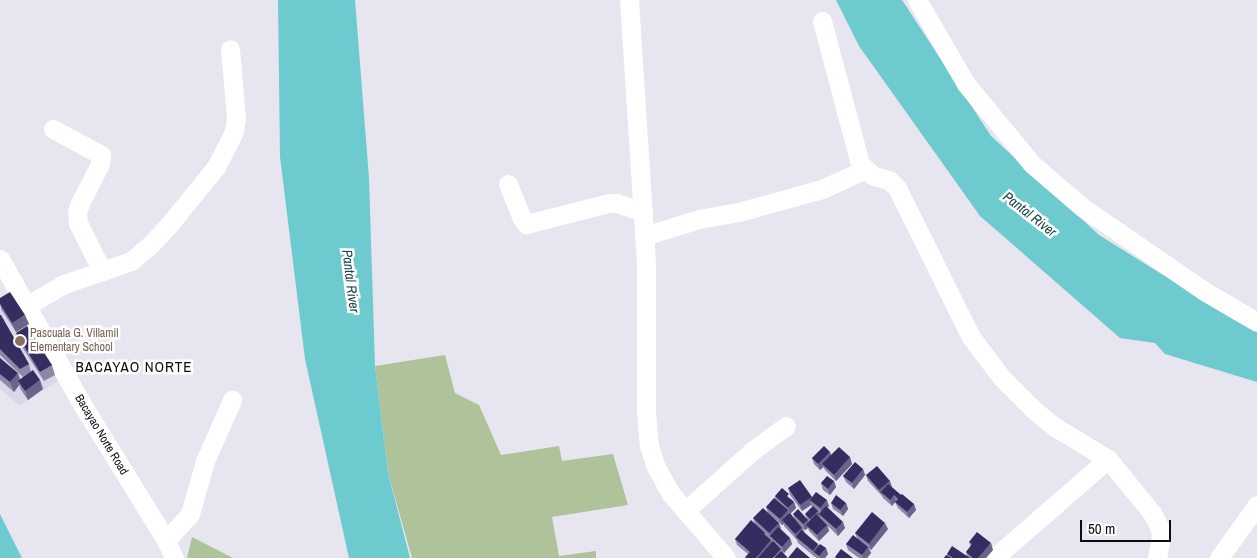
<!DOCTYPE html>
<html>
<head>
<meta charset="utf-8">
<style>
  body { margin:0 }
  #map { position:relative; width:1257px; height:558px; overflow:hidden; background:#e6e5f0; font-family:"Archivo Narrow",sans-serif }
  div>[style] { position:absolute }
  .built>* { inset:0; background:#d9d8ea }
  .green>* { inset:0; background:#aec399 }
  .water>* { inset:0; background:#6dcacf }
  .minor>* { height:19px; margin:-9.5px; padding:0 9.5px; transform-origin:9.5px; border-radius:9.5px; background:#fff }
  .wall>* { inset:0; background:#8e88a8 }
  .shaded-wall>* { inset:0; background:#6a648b }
  .building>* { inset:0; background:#352c60 }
  .dots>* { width:14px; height:14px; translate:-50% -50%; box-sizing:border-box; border:2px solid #fff; border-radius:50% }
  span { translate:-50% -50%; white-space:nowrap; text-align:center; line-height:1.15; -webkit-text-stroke:5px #fff; paint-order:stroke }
  .education-label { font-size:12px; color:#785e54 }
  .left { translate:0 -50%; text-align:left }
  .street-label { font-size:12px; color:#0d0d10 }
  .water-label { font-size:14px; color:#194547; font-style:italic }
  .quarter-label { font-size:15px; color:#0d0d10; letter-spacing:1px }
  .scale { position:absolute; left:1080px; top:520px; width:91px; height:22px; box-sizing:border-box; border:2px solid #0d0d10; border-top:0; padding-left:6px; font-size:15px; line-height:18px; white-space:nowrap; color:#0d0d10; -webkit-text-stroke:4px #fff; paint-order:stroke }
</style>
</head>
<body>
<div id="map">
  <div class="built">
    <div style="clip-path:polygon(14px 295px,62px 379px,19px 405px,0 389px,0 303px)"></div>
  </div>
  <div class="green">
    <div style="clip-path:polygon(445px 355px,455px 393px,479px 405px,501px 455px,559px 446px,562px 461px,613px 454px,628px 505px,552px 517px,559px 556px,596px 551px,596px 558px,412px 558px,388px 473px,375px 366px)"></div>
    <div style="clip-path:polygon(192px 537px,233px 558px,187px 558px)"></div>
  </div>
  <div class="water">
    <div style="clip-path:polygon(278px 0,355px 0,369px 178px,375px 366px,388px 473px,410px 558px,349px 558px,305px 359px,280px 157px)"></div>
    <div style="clip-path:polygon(836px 0,902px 0,991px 136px,1099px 235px,1232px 318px,1257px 331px,1257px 382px,1165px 354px,1155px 343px,1120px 338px,980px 216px,859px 46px)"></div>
    <div style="clip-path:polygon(0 514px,22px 558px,0 558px)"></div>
  </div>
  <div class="minor">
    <div style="left:629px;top:0;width:266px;rotate:86.3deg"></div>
    <div style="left:646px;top:265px;width:147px;rotate:90deg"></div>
    <div style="left:646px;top:412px;width:34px;rotate:85deg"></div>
    <div style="left:649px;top:446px;width:22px;rotate:72deg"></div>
    <div style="left:656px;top:467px;width:31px;rotate:61deg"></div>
    <div style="left:671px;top:494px;width:84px;rotate:49.3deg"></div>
    <div style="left:917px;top:0;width:97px;rotate:59.7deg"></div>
    <div style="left:966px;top:84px;width:104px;rotate:50.5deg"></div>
    <div style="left:1032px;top:164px;width:66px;rotate:40.7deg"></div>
    <div style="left:1082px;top:207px;width:148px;rotate:34.5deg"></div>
    <div style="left:1204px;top:291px;width:61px;rotate:30.3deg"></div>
    <div style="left:822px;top:21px;width:148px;rotate:75.1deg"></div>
    <div style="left:860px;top:164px;width:18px;rotate:41deg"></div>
    <div style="left:874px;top:176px;width:16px;rotate:15deg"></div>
    <div style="left:889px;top:180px;width:11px;rotate:45deg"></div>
    <div style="left:897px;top:188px;width:166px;rotate:63.6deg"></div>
    <div style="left:971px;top:337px;width:51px;rotate:52.9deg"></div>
    <div style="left:1002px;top:378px;width:47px;rotate:45deg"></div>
    <div style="left:1035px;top:411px;width:26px;rotate:39deg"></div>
    <div style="left:1055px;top:427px;width:62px;rotate:31.1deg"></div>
    <div style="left:1108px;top:459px;width:70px;rotate:50.8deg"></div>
    <div style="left:1152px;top:513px;width:17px;rotate:62deg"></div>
    <div style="left:1160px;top:528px;width:9px;rotate:84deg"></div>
    <div style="left:1161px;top:537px;width:21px;rotate:101deg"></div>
    <div style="left:53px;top:129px;width:55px;rotate:28.4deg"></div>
    <div style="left:101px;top:155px;width:9px;rotate:96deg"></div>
    <div style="left:100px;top:164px;width:44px;rotate:117.1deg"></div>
    <div style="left:80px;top:203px;width:9px;rotate:108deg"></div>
    <div style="left:77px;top:212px;width:11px;rotate:85deg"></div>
    <div style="left:78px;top:223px;width:54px;rotate:63.4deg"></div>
    <div style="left:508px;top:184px;width:35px;rotate:68deg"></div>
    <div style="left:521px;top:217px;width:9px;rotate:54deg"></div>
    <div style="left:526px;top:224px;width:86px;rotate:-14.2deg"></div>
    <div style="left:609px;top:203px;width:8px"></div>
    <div style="left:617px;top:203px;width:28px;rotate:19deg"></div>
    <div style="left:644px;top:236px;width:58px;rotate:-17.2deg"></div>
    <div style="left:699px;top:219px;width:41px;rotate:-9.9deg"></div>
    <div style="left:739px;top:212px;width:86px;rotate:-15.5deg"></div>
    <div style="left:822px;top:189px;width:48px;rotate:-24.4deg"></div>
    <div style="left:0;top:259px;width:172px;rotate:60.5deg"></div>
    <div style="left:85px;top:409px;width:154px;rotate:58.3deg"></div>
    <div style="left:166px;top:540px;width:20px;rotate:66deg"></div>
    <div style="left:26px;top:306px;width:44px;rotate:-30.1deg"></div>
    <div style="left:64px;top:284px;width:71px;rotate:-18.9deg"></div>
    <div style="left:131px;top:261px;width:26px;rotate:-40deg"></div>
    <div style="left:151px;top:244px;width:25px;rotate:-47deg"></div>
    <div style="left:168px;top:226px;width:76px;rotate:-50.9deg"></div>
    <div style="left:216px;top:167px;width:39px;rotate:-63deg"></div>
    <div style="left:234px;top:132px;width:14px;rotate:-82deg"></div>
    <div style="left:236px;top:118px;width:69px;rotate:-95deg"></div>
    <div style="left:685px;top:511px;width:90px;rotate:-41.8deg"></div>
    <div style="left:752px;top:451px;width:42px;rotate:-36.3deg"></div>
    <div style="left:166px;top:540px;width:35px;rotate:-47deg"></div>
    <div style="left:190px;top:514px;width:55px;rotate:-74.2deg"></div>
    <div style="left:205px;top:461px;width:67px;rotate:-66.1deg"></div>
    <div style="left:994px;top:558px;width:151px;rotate:-41deg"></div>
    <div style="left:1219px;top:558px;width:65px;rotate:-54.4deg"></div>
  </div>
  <div class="wall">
    <div style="clip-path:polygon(0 298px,29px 324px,16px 332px,1px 309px)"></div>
    <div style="clip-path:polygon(0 315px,29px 364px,31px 372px,43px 389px,28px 400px,21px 390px,19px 385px,14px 392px,0 380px,0 358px,20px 379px,23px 377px,0 355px)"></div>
    <div style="clip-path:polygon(16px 333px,52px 365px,55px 375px,44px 381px,19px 342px)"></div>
    <div style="clip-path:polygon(830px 452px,831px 455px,850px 457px,852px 464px,836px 481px,825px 470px,823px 467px,820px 470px,814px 464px,812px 458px)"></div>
    <div style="clip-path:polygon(863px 469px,865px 475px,854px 489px,846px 482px,843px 476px)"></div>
    <div style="clip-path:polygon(866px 475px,892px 487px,901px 495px,914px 504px,916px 510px,909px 518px,898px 508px,895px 502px,892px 506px,883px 498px,882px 496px,868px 481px)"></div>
    <div style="clip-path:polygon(834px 481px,836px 487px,830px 495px,823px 490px,821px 483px)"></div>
    <div style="clip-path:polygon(788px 488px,812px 497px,829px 506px,827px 508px,845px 528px,838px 536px,828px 526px,829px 531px,819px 541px,809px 531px,808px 528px,805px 530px,803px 528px,805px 533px,819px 546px,826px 548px,828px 554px,825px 558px,816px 558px,816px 557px,815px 557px,798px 543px,797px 540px,784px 526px,784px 524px,782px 525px,768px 513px,766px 507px,775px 499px,775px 496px,791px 499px,794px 502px,796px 508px,790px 514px,795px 519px,793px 514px,807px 519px,805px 514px,812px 507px,811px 505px,802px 511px,790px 495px)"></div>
    <div style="clip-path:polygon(831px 503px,846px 503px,848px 509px,843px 516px,833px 509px)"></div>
    <div style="clip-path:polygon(753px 518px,779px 523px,781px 529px,790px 538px,792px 544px,784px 553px,782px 551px,788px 558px,748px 554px,737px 545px,735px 539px,755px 524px)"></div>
    <div style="clip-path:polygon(888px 529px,871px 550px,869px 548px,871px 553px,867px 558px,859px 558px,848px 550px,846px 544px,857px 538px,855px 533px)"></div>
    <div style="clip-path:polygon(969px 542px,993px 550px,986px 558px,944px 558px,947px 555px,947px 554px,967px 556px,966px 552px,971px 547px)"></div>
  </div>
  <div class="shaded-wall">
    <div style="clip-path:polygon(25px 315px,29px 324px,16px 332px,12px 323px)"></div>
    <div style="clip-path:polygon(18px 373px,21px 382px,18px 381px,19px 385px,14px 392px,10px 382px)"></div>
    <div style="clip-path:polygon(40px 380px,43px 389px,28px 400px,25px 391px)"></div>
    <div style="clip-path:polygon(830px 452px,832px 458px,822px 464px,823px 467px,820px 470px,818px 464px)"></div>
    <div style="clip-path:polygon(850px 457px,852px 464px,836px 481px,834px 475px)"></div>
    <div style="clip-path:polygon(863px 469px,865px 475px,854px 489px,852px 483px)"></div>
    <div style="clip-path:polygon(834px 481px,836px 487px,830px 495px,828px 489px)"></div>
    <div style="clip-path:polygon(890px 481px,892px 487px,884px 495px,881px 492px,882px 496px,879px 490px)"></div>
    <div style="clip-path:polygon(894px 495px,896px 501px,892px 506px,890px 500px)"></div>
    <div style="clip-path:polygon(812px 497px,813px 503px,810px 500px,811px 505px,802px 511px,800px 505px)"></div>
    <div style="clip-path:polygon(827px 500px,829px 506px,822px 514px,820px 508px)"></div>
    <div style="clip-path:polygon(794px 502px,796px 508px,790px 514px,788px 508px)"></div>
    <div style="clip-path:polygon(846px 503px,848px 509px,843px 516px,840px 510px)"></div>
    <div style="clip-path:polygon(914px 504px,916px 510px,909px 518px,907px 512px)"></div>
    <div style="clip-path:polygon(788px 510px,790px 516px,782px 520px,784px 524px,782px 525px,780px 519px)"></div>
    <div style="clip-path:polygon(818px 511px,820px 517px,812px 525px,810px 519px)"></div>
    <div style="clip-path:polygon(808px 520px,810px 526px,806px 525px,808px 528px,805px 530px,803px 524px)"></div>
    <div style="clip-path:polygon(843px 522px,845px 528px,838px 536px,836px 529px)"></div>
    <div style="clip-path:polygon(779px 523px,781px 529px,771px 537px,769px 533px)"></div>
    <div style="clip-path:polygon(885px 523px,888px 529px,871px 550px,869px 544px)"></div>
    <div style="clip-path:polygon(827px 525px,829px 531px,819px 541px,817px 535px)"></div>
    <div style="clip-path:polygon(802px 528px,805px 534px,796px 537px,795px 534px)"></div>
    <div style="clip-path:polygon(790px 538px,792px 544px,784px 553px,782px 547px)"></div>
    <div style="clip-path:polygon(771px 540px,773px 546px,763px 558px,756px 558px)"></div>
    <div style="clip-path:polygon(991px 543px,993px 550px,986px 558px,978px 558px)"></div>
    <div style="clip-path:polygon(818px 544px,820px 550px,814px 552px,815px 557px,813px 551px)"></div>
    <div style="clip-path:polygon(868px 547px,871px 553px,867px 558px,863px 558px,862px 555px)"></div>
    <div style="clip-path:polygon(826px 548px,828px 554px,825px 558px,820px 558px,819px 556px)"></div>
  </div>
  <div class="building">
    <div style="clip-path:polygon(10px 292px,25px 315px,12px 323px,0 304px,0 298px)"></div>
    <div style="clip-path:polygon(0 315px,1px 315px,29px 364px,20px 369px,0 349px)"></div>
    <div style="clip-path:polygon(27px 326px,52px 365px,40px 372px,16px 333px)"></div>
    <div style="clip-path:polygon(0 358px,18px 373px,10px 382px,0 374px)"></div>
    <div style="clip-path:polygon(33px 370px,40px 380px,25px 391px,18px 381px)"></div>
    <div style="clip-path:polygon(824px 446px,830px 452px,818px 464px,812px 458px)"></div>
    <div style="clip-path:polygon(839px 447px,850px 457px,834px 475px,822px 464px)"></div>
    <div style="clip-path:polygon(855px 462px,863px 469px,852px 483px,843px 476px)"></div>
    <div style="clip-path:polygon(877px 466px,890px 481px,879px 490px,866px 475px)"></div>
    <div style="clip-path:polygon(827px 476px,834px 481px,828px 489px,821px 483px)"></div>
    <div style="clip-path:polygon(800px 480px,812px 497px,800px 505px,788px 488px)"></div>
    <div style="clip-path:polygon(888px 484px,901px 495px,902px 494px,914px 504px,907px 512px,895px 502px,898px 499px,894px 495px,890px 500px,881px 492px)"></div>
    <div style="clip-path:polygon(782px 488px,789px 494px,787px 496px,794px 502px,788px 508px,775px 496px)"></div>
    <div style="clip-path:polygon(816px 492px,827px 500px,820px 508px,810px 500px)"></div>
    <div style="clip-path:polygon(836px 495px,846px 503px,840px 510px,831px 503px)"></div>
    <div style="clip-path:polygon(774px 498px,788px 510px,780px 519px,766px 507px)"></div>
    <div style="clip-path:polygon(813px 506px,818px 511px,810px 519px,805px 514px)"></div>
    <div style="clip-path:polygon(826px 506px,843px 522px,836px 529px,819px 514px)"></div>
    <div style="clip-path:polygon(763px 508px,779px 523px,769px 533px,753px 518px)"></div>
    <div style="clip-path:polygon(798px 509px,808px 520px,803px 524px,793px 514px)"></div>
    <div style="clip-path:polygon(872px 512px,885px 523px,869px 544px,855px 533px)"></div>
    <div style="clip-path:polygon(790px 513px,802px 528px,795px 534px,782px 520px)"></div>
    <div style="clip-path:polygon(816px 514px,827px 525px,817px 535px,806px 525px)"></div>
    <div style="clip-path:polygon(751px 520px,765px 533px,764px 534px,771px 540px,756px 558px,746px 558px,745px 557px,750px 552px,735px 539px)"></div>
    <div style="clip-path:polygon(778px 527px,790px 538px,782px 547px,770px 536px)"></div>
    <div style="clip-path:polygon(801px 530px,818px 544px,813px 551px,796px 537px)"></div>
    <div style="clip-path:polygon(977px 532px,991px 543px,978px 558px,973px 558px,966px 552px,972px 544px,969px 542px)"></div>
    <div style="clip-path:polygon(853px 535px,868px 547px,862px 555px,846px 544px)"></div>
    <div style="clip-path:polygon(773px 541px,781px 549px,773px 558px,758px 558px)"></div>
    <div style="clip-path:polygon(820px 544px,826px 548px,819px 556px,814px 552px)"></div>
    <div style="clip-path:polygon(952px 546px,970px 558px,953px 558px,947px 554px)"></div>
    <div style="clip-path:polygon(797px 547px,810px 558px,788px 558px)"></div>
    <div style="clip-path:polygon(841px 549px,853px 558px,836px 558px,835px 557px)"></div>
    <div style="clip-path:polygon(781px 551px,787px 557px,786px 558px,774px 558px)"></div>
    <div style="clip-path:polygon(946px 555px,951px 558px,944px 558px)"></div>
  </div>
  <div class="dots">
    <div style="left:20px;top:341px;background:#8d6e63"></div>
  </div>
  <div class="education-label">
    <span class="left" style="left:30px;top:341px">Pascuala G. Villamil<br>Elementary School</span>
  </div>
  <div class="street-label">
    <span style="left:101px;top:435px;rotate:59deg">Bacayao Norte Road</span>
  </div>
  <div class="water-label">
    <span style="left:1030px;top:214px;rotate:38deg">Pantal River</span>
    <span style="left:351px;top:281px;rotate:83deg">Pantal River</span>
  </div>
  <div class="quarter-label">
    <span style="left:134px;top:367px">BACAYAO NORTE</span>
  </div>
  <div class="scale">50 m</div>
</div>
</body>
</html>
